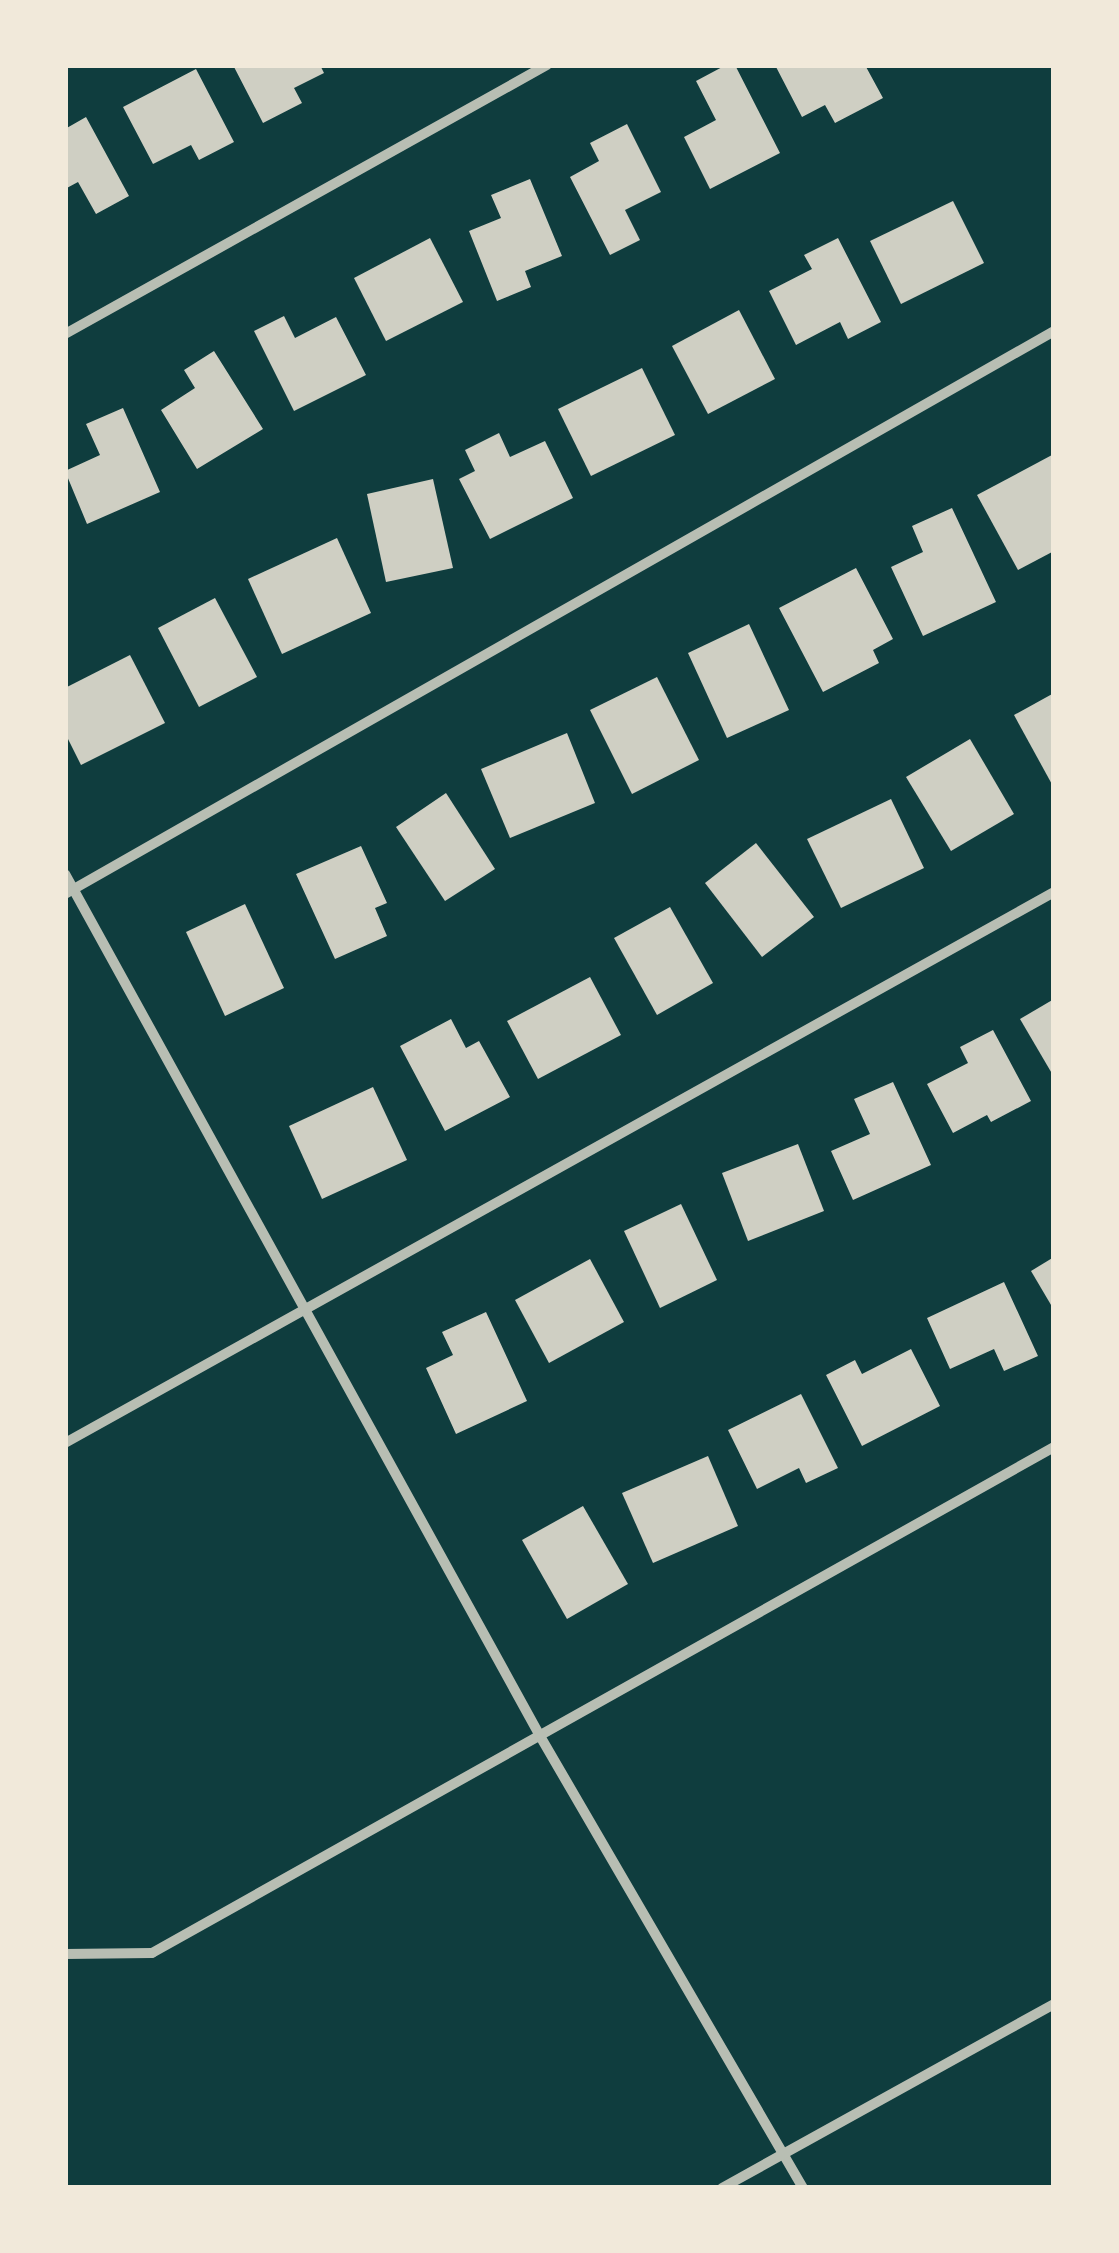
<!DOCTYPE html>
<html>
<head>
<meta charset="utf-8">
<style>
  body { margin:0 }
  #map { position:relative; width:1119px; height:2253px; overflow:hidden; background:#0f3d3e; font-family:"Source Sans 3",sans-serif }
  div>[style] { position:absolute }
  .building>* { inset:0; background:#cfcfc3 }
  .minor>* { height:10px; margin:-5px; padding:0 5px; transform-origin:5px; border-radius:5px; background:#b8beb3 }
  span { translate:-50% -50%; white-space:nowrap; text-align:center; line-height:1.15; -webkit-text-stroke:10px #f1e9da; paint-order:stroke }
  .frame { position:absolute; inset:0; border:68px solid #f1e9da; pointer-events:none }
</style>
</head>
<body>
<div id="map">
  <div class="building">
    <div style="clip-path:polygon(233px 65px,320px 65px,324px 73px,294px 88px,302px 103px,263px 123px)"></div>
    <div style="clip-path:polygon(726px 65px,735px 65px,780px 153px,710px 189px,684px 137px,716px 120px,696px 81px)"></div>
    <div style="clip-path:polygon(775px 65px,865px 65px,883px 98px,835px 123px,825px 105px,802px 117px)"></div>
    <div style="clip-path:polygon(196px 69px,234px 142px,199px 160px,191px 145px,153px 164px,123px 107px)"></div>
    <div style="clip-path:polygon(86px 117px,129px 196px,96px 214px,78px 182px,65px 189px,65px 129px)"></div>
    <div style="clip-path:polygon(627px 124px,661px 192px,625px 210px,640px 240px,610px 255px,570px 177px,599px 161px,590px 143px)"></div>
    <div style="clip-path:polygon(530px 179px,562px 256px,525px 271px,531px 287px,497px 301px,469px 231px,501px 218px,491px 195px)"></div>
    <div style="clip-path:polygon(953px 201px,984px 263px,901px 304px,870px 241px)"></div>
    <div style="clip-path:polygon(430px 238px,463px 302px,386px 341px,354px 278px)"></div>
    <div style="clip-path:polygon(838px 238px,881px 322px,848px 339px,840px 322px,796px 345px,769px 291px,812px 269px,804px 255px)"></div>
    <div style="clip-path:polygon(739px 310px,775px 379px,708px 414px,672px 346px)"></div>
    <div style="clip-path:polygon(284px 316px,295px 338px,336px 317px,366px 375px,294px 411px,254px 331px)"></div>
    <div style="clip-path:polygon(214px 351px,263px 429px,197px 469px,161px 410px,195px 388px,184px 370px)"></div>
    <div style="clip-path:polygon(642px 368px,675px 435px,591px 476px,558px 409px)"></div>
    <div style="clip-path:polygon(123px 408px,160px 492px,87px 524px,65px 471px,100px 455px,86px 424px)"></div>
    <div style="clip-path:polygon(499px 433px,510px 457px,545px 441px,573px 498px,490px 539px,459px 479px,475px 471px,465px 450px)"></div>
    <div style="clip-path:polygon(1052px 455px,1054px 551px,1018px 570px,977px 495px)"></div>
    <div style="clip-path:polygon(433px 479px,453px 568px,386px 582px,367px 494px)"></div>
    <div style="clip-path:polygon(952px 508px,996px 602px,923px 636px,891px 567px,923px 552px,912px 526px)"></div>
    <div style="clip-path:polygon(337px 538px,371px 613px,282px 654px,248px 579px)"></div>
    <div style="clip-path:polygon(856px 568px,893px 639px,873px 650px,879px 663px,823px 692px,779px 608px)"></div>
    <div style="clip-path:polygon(215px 598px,257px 677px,199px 707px,158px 628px)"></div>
    <div style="clip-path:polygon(749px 624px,789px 710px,727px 738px,688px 653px)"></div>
    <div style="clip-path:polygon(130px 655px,165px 723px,81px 765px,65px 733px,65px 688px)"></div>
    <div style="clip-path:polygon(657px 677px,699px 760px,632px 794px,590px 710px)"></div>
    <div style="clip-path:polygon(1054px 693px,1054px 788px,1014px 715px)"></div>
    <div style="clip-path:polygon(567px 733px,595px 803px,510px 838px,481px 769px)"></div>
    <div style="clip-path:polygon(970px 739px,1014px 814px,951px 851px,906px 777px)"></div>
    <div style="clip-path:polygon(446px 793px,495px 869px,445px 901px,396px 827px)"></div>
    <div style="clip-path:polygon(891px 799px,924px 868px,841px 908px,807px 839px)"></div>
    <div style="clip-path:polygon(756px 843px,814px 917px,762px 957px,705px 883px)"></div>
    <div style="clip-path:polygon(361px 846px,387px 903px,375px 908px,387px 936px,335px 959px,296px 874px)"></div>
    <div style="clip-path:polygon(245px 904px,284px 988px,225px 1016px,186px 932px)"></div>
    <div style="clip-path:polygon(670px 907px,713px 983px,657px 1015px,614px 938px)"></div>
    <div style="clip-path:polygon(590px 977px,621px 1035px,538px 1079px,507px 1021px)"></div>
    <div style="clip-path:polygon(1054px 999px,1054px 1077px,1020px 1019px)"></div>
    <div style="clip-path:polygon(451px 1019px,466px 1048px,479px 1041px,510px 1097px,445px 1131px,400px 1046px)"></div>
    <div style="clip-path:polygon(993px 1030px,1031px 1101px,991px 1122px,987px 1115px,953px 1133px,927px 1084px,968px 1063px,960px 1047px)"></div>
    <div style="clip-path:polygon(893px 1082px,931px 1165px,853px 1200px,831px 1151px,870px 1134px,854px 1099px)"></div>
    <div style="clip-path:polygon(373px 1087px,407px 1160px,322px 1199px,289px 1126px)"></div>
    <div style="clip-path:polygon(798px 1144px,824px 1211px,748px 1241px,722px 1173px)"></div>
    <div style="clip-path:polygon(681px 1204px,717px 1280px,660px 1308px,624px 1231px)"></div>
    <div style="clip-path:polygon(1054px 1257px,1054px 1310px,1031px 1271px)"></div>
    <div style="clip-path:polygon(590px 1259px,624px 1322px,549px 1363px,515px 1300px)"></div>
    <div style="clip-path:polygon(1004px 1282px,1038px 1356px,1004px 1371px,994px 1349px,950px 1369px,927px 1318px)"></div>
    <div style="clip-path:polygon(486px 1312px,527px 1401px,456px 1434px,426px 1368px,453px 1355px,442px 1332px)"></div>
    <div style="clip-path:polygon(911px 1349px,940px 1406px,862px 1446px,826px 1375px,855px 1360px,862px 1374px)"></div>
    <div style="clip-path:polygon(801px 1394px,838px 1468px,806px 1483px,799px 1468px,757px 1489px,728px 1430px)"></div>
    <div style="clip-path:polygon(708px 1456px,738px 1526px,653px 1563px,622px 1493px)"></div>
    <div style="clip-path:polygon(583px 1506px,628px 1584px,567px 1619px,522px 1540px)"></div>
  </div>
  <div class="minor">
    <div style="left:65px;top:334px;width:552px;rotate:-29.17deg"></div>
    <div style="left:65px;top:874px;width:984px;rotate:61.14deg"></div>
    <div style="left:540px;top:1736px;width:523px;rotate:59.81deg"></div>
    <div style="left:65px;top:894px;width:1138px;rotate:-29.65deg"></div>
    <div style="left:65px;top:1443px;width:1132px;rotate:-29.12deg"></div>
    <div style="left:65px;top:1954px;width:87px;rotate:-0.7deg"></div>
    <div style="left:152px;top:1953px;width:1034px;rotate:-29.29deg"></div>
    <div style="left:722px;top:2188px;width:380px;rotate:-29deg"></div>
  </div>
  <div class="frame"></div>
</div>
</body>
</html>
